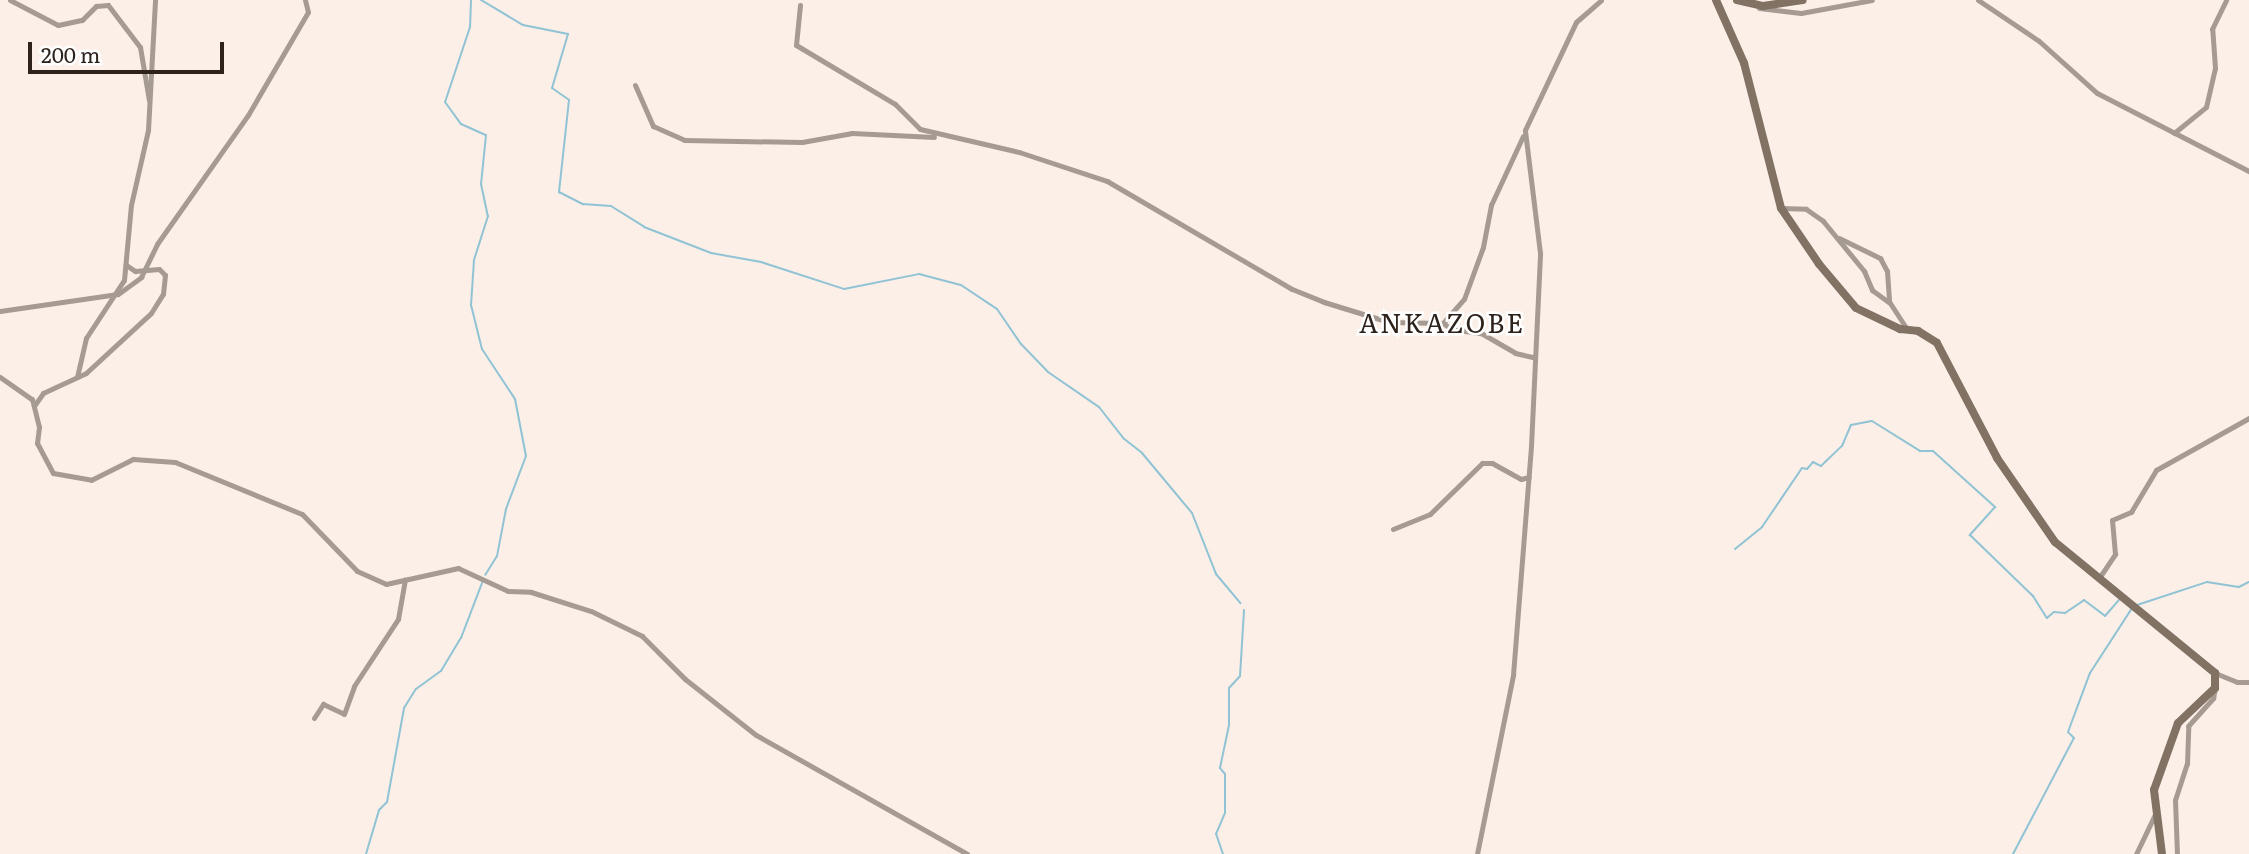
<!DOCTYPE html>
<html>
<head>
<meta charset="utf-8">
<style>
  body { margin:0 }
  #map { position:relative; width:2249px; height:854px; overflow:hidden; background:#fbefe8; font-family:Literata,serif }
  div>[style] { position:absolute }
  .stream>* { height:2px; margin:-1px; padding:0 1px; transform-origin:1px; border-radius:1px; background:#90c3d4 }
  .street>* { height:5px; margin:-2.5px; padding:0 2.5px; transform-origin:2.5px; border-radius:2.5px; background:#a69b92 }
  .secondary>* { height:8px; margin:-4px; padding:0 4px; transform-origin:4px; border-radius:4px; background:#817264 }
  span { translate:-50% -50%; white-space:nowrap; text-align:center; line-height:1.15; -webkit-text-stroke:5px #fff; paint-order:stroke }
  .neighbourhood-label { font-size:26px; color:#2e231c; letter-spacing:2px }
  .scale { position:absolute; left:28px; top:42px; width:196px; height:32px; box-sizing:border-box; border:4px solid #2e231c; border-top:0; padding-left:9px; font-size:21px; line-height:24px; white-space:nowrap; color:#2e231c; -webkit-text-stroke:5px #fff; paint-order:stroke }
</style>
</head>
<body>
<div id="map">
  <div class="stream">
    <div style="left:471px;top:0;width:27px;rotate:92deg"></div>
    <div style="left:470px;top:27px;width:79px;rotate:108.4deg"></div>
    <div style="left:445px;top:102px;width:27px;rotate:54deg"></div>
    <div style="left:461px;top:124px;width:27px;rotate:24deg"></div>
    <div style="left:486px;top:135px;width:49px;rotate:95.8deg"></div>
    <div style="left:481px;top:184px;width:33px;rotate:78deg"></div>
    <div style="left:488px;top:216px;width:46px;rotate:107.7deg"></div>
    <div style="left:474px;top:260px;width:45px;rotate:93.8deg"></div>
    <div style="left:471px;top:305px;width:45px;rotate:76deg"></div>
    <div style="left:482px;top:349px;width:60px;rotate:56.6deg"></div>
    <div style="left:515px;top:399px;width:58px;rotate:79.1deg"></div>
    <div style="left:526px;top:456px;width:57px;rotate:110.7deg"></div>
    <div style="left:506px;top:509px;width:48px;rotate:100.8deg"></div>
    <div style="left:497px;top:556px;width:22px;rotate:122deg"></div>
    <div style="left:481px;top:0;width:49px;rotate:30.8deg"></div>
    <div style="left:523px;top:25px;width:46px;rotate:11.3deg"></div>
    <div style="left:568px;top:34px;width:56px;rotate:106.5deg"></div>
    <div style="left:552px;top:88px;width:21px;rotate:35deg"></div>
    <div style="left:569px;top:100px;width:93px;rotate:96.2deg"></div>
    <div style="left:559px;top:192px;width:27px;rotate:27deg"></div>
    <div style="left:583px;top:204px;width:28px;rotate:4deg"></div>
    <div style="left:611px;top:206px;width:39px;rotate:32deg"></div>
    <div style="left:644px;top:227px;width:72px;rotate:21.2deg"></div>
    <div style="left:711px;top:253px;width:51px;rotate:10.2deg"></div>
    <div style="left:761px;top:262px;width:87px;rotate:18deg"></div>
    <div style="left:844px;top:289px;width:76px;rotate:-11.3deg"></div>
    <div style="left:919px;top:274px;width:43px;rotate:14.7deg"></div>
    <div style="left:961px;top:285px;width:43px;rotate:33.7deg"></div>
    <div style="left:997px;top:309px;width:42px;rotate:55.6deg"></div>
    <div style="left:1021px;top:344px;width:39px;rotate:46deg"></div>
    <div style="left:1048px;top:372px;width:62px;rotate:34.5deg"></div>
    <div style="left:1099px;top:407px;width:39px;rotate:52deg"></div>
    <div style="left:1123px;top:438px;width:24px;rotate:38deg"></div>
    <div style="left:1142px;top:453px;width:78px;rotate:50.2deg"></div>
    <div style="left:1192px;top:513px;width:66px;rotate:68.5deg"></div>
    <div style="left:1216px;top:574px;width:38px;rotate:50deg"></div>
    <div style="left:1735px;top:549px;width:35px;rotate:-39deg"></div>
    <div style="left:1762px;top:527px;width:71px;rotate:-55.9deg"></div>
    <div style="left:1802px;top:468px;width:5px;rotate:11deg"></div>
    <div style="left:1807px;top:469px;width:9px;rotate:-49deg"></div>
    <div style="left:1813px;top:462px;width:9px;rotate:27deg"></div>
    <div style="left:1821px;top:466px;width:29px;rotate:-44deg"></div>
    <div style="left:1842px;top:446px;width:23px;rotate:-67deg"></div>
    <div style="left:1851px;top:425px;width:21px;rotate:-11deg"></div>
    <div style="left:1872px;top:421px;width:57px;rotate:32deg"></div>
    <div style="left:1920px;top:451px;width:13px"></div>
    <div style="left:1933px;top:451px;width:84px;rotate:42.1deg"></div>
    <div style="left:1995px;top:507px;width:38px;rotate:132deg"></div>
    <div style="left:1970px;top:535px;width:88px;rotate:44.1deg"></div>
    <div style="left:2033px;top:596px;width:26px;rotate:58deg"></div>
    <div style="left:2047px;top:618px;width:9px;rotate:-41deg"></div>
    <div style="left:2054px;top:612px;width:11px;rotate:5deg"></div>
    <div style="left:2065px;top:613px;width:23px;rotate:-34deg"></div>
    <div style="left:2084px;top:600px;width:26px;rotate:37deg"></div>
    <div style="left:2105px;top:616px;width:21px;rotate:-49deg"></div>
    <div style="left:2137px;top:605px;width:74px;rotate:-18.2deg"></div>
    <div style="left:2207px;top:582px;width:32px;rotate:9deg"></div>
    <div style="left:2239px;top:587px;width:11px;rotate:-27deg"></div>
    <div style="left:366px;top:854px;width:46px;rotate:-73.5deg"></div>
    <div style="left:379px;top:810px;width:11px;rotate:-45deg"></div>
    <div style="left:387px;top:802px;width:96px;rotate:-79.7deg"></div>
    <div style="left:404px;top:708px;width:22px;rotate:-58deg"></div>
    <div style="left:416px;top:689px;width:31px;rotate:-36deg"></div>
    <div style="left:441px;top:671px;width:39px;rotate:-59deg"></div>
    <div style="left:461px;top:638px;width:59px;rotate:-69.1deg"></div>
    <div style="left:1223px;top:854px;width:21px;rotate:-109deg"></div>
    <div style="left:1216px;top:834px;width:23px;rotate:-67deg"></div>
    <div style="left:1225px;top:813px;width:39px;rotate:-90deg"></div>
    <div style="left:1225px;top:774px;width:8px;rotate:-130deg"></div>
    <div style="left:1220px;top:768px;width:44px;rotate:-78.2deg"></div>
    <div style="left:1229px;top:725px;width:37px;rotate:-90deg"></div>
    <div style="left:1229px;top:688px;width:16px;rotate:-47deg"></div>
    <div style="left:1240px;top:676px;width:66px;rotate:-86.5deg"></div>
    <div style="left:2013px;top:854px;width:131px;rotate:-62.3deg"></div>
    <div style="left:2074px;top:738px;width:8px;rotate:-135deg"></div>
    <div style="left:2068px;top:732px;width:63px;rotate:-69.6deg"></div>
    <div style="left:2090px;top:673px;width:77px;rotate:-57.1deg"></div>
  </div>
  <div class="street">
    <div style="left:10px;top:0;width:54px;rotate:27.5deg"></div>
    <div style="left:58px;top:25px;width:25px;rotate:-12deg"></div>
    <div style="left:82px;top:20px;width:20px;rotate:-45deg"></div>
    <div style="left:96px;top:6px;width:12px;rotate:-5deg"></div>
    <div style="left:108px;top:5px;width:53px;rotate:52.7deg"></div>
    <div style="left:140px;top:47px;width:54px;rotate:80.4deg"></div>
    <div style="left:1978px;top:0;width:73px;rotate:33.9deg"></div>
    <div style="left:2039px;top:41px;width:78px;rotate:41.9deg"></div>
    <div style="left:2097px;top:93px;width:171px;rotate:27.2deg"></div>
    <div style="left:800px;top:5px;width:40px;rotate:95.7deg"></div>
    <div style="left:796px;top:45px;width:115px;rotate:30.8deg"></div>
    <div style="left:895px;top:104px;width:35px;rotate:45deg"></div>
    <div style="left:920px;top:129px;width:102px;rotate:13.1deg"></div>
    <div style="left:1019px;top:152px;width:93px;rotate:18.2deg"></div>
    <div style="left:1107px;top:181px;width:214px;rotate:30.3deg"></div>
    <div style="left:1292px;top:289px;width:35px;rotate:22deg"></div>
    <div style="left:1324px;top:302px;width:68px;rotate:17.1deg"></div>
    <div style="left:1389px;top:322px;width:54px;rotate:1.1deg"></div>
    <div style="left:1443px;top:323px;width:10px;rotate:37deg"></div>
    <div style="left:1451px;top:329px;width:30px;rotate:8deg"></div>
    <div style="left:1481px;top:333px;width:39px;rotate:30deg"></div>
    <div style="left:1515px;top:353px;width:18px;rotate:13deg"></div>
    <div style="left:1759px;top:8px;width:42px;rotate:6.8deg"></div>
    <div style="left:1801px;top:13px;width:72px;rotate:-10.4deg"></div>
    <div style="left:635px;top:85px;width:45px;rotate:66.3deg"></div>
    <div style="left:653px;top:126px;width:34px;rotate:24deg"></div>
    <div style="left:684px;top:140px;width:118px;rotate:1deg"></div>
    <div style="left:802px;top:142px;width:51px;rotate:-10.2deg"></div>
    <div style="left:852px;top:133px;width:82px;rotate:2.8deg"></div>
    <div style="left:2174px;top:133px;width:41px;rotate:-39.1deg"></div>
    <div style="left:2206px;top:107px;width:40px;rotate:-77deg"></div>
    <div style="left:2215px;top:68px;width:39px;rotate:-94deg"></div>
    <div style="left:2212px;top:29px;width:32px;rotate:-64deg"></div>
    <div style="left:1781px;top:208px;width:25px;rotate:2deg"></div>
    <div style="left:1806px;top:209px;width:21px;rotate:35deg"></div>
    <div style="left:1823px;top:221px;width:65px;rotate:50.6deg"></div>
    <div style="left:1864px;top:271px;width:21px;rotate:67deg"></div>
    <div style="left:1872px;top:290px;width:22px;rotate:36deg"></div>
    <div style="left:1890px;top:303px;width:31px;rotate:57deg"></div>
    <div style="left:1839px;top:238px;width:46px;rotate:26deg"></div>
    <div style="left:1880px;top:258px;width:15px;rotate:62deg"></div>
    <div style="left:1887px;top:271px;width:29px;rotate:86deg"></div>
    <div style="left:0;top:311px;width:119px;rotate:-8.2deg"></div>
    <div style="left:118px;top:294px;width:29px;rotate:-36deg"></div>
    <div style="left:141px;top:277px;width:37px;rotate:-64deg"></div>
    <div style="left:157px;top:244px;width:158px;rotate:-54.8deg"></div>
    <div style="left:248px;top:115px;width:119px;rotate:-59.8deg"></div>
    <div style="left:308px;top:12px;width:12px;rotate:-104deg"></div>
    <div style="left:1443px;top:323px;width:32px;rotate:-49deg"></div>
    <div style="left:1464px;top:299px;width:55px;rotate:-69.9deg"></div>
    <div style="left:1483px;top:247px;width:43px;rotate:-79.2deg"></div>
    <div style="left:1491px;top:205px;width:76px;rotate:-65.1deg"></div>
    <div style="left:0;top:377px;width:39px;rotate:35deg"></div>
    <div style="left:32px;top:399px;width:29px;rotate:76deg"></div>
    <div style="left:39px;top:427px;width:16px;rotate:97deg"></div>
    <div style="left:37px;top:443px;width:34px;rotate:62deg"></div>
    <div style="left:53px;top:473px;width:39px;rotate:10deg"></div>
    <div style="left:91px;top:480px;width:47px;rotate:-26.6deg"></div>
    <div style="left:133px;top:459px;width:42px;rotate:4.1deg"></div>
    <div style="left:175px;top:462px;width:137px;rotate:22.3deg"></div>
    <div style="left:302px;top:514px;width:79px;rotate:46deg"></div>
    <div style="left:357px;top:571px;width:32px;rotate:24deg"></div>
    <div style="left:386px;top:584px;width:74px;rotate:-12.5deg"></div>
    <div style="left:458px;top:568px;width:55px;rotate:24.7deg"></div>
    <div style="left:508px;top:591px;width:23px;rotate:2deg"></div>
    <div style="left:531px;top:592px;width:63px;rotate:17.6deg"></div>
    <div style="left:591px;top:611px;width:57px;rotate:26.1deg"></div>
    <div style="left:642px;top:636px;width:61px;rotate:45deg"></div>
    <div style="left:685px;top:679px;width:90px;rotate:38.3deg"></div>
    <div style="left:756px;top:735px;width:242px;rotate:29.4deg"></div>
    <div style="left:77px;top:377px;width:40px;rotate:-77deg"></div>
    <div style="left:86px;top:338px;width:69px;rotate:-56.8deg"></div>
    <div style="left:124px;top:280px;width:75px;rotate:-84.7deg"></div>
    <div style="left:131px;top:205px;width:77px;rotate:-77.2deg"></div>
    <div style="left:148px;top:130px;width:130px;rotate:-86.9deg"></div>
    <div style="left:34px;top:406px;width:16px;rotate:-55deg"></div>
    <div style="left:43px;top:393px;width:47px;rotate:-24.9deg"></div>
    <div style="left:86px;top:373px;width:88px;rotate:-42.7deg"></div>
    <div style="left:151px;top:313px;width:22px;rotate:-58deg"></div>
    <div style="left:163px;top:294px;width:19px;rotate:-84deg"></div>
    <div style="left:165px;top:275px;width:8px;rotate:-135deg"></div>
    <div style="left:159px;top:269px;width:24px;rotate:175deg"></div>
    <div style="left:135px;top:271px;width:11px;rotate:-146deg"></div>
    <div style="left:1393px;top:529px;width:40px;rotate:-22deg"></div>
    <div style="left:1430px;top:514px;width:73px;rotate:-44.4deg"></div>
    <div style="left:1482px;top:463px;width:10px"></div>
    <div style="left:1492px;top:463px;width:33px;rotate:29deg"></div>
    <div style="left:1521px;top:479px;width:8px;rotate:-14deg"></div>
    <div style="left:2099px;top:578px;width:29px;rotate:-56deg"></div>
    <div style="left:2115px;top:554px;width:34px;rotate:-95deg"></div>
    <div style="left:2112px;top:520px;width:21px;rotate:-23deg"></div>
    <div style="left:2131px;top:512px;width:49px;rotate:-59.2deg"></div>
    <div style="left:2156px;top:470px;width:107px;rotate:-29.2deg"></div>
    <div style="left:2215px;top:673px;width:24px;rotate:22deg"></div>
    <div style="left:2237px;top:682px;width:12px"></div>
    <div style="left:314px;top:718px;width:17px;rotate:-57deg"></div>
    <div style="left:323px;top:704px;width:23px;rotate:25deg"></div>
    <div style="left:344px;top:714px;width:30px;rotate:-70deg"></div>
    <div style="left:354px;top:686px;width:80px;rotate:-56.7deg"></div>
    <div style="left:398px;top:619px;width:40px;rotate:-80deg"></div>
    <div style="left:1477px;top:854px;width:183px;rotate:-78.6deg"></div>
    <div style="left:1513px;top:675px;width:230px;rotate:-85.5deg"></div>
    <div style="left:1531px;top:446px;width:193px;rotate:-87.3deg"></div>
    <div style="left:1540px;top:253px;width:124px;rotate:-97deg"></div>
    <div style="left:1525px;top:130px;width:119px;rotate:-64.7deg"></div>
    <div style="left:1576px;top:22px;width:33px;rotate:-41deg"></div>
    <div style="left:2136px;top:854px;width:47px;rotate:-64.5deg"></div>
    <div style="left:2177px;top:854px;width:54px;rotate:-92.1deg"></div>
    <div style="left:2175px;top:800px;width:38px;rotate:-72deg"></div>
    <div style="left:2187px;top:764px;width:38px;rotate:-88deg"></div>
    <div style="left:2188px;top:726px;width:38px;rotate:-48deg"></div>
    <div style="left:2213px;top:698px;width:10px;rotate:-79deg"></div>
  </div>
  <div class="secondary">
    <div style="left:1716px;top:0;width:69px;rotate:66deg"></div>
    <div style="left:1744px;top:63px;width:150px;rotate:75.7deg"></div>
    <div style="left:1781px;top:208px;width:68px;rotate:55.8deg"></div>
    <div style="left:1819px;top:264px;width:57px;rotate:49.9deg"></div>
    <div style="left:1856px;top:308px;width:49px;rotate:25.5deg"></div>
    <div style="left:1900px;top:329px;width:18px;rotate:6deg"></div>
    <div style="left:1918px;top:331px;width:22px;rotate:32deg"></div>
    <div style="left:1937px;top:343px;width:130px;rotate:62.4deg"></div>
    <div style="left:1997px;top:458px;width:102px;rotate:55.4deg"></div>
    <div style="left:2055px;top:542px;width:207px;rotate:39.3deg"></div>
    <div style="left:2215px;top:673px;width:15px;rotate:90deg"></div>
    <div style="left:2215px;top:688px;width:51px;rotate:136.6deg"></div>
    <div style="left:2178px;top:723px;width:71px;rotate:109.7deg"></div>
    <div style="left:2154px;top:790px;width:64px;rotate:82.9deg"></div>
    <div style="left:1737px;top:0;width:27px;rotate:13deg"></div>
    <div style="left:1763px;top:6px;width:40px;rotate:-8.5deg"></div>
  </div>
  <div class="neighbourhood-label">
    <span style="left:1442px;top:322px">ANKAZOBE</span>
  </div>
  <div class="scale">200 m</div>
</div>
</body>
</html>
